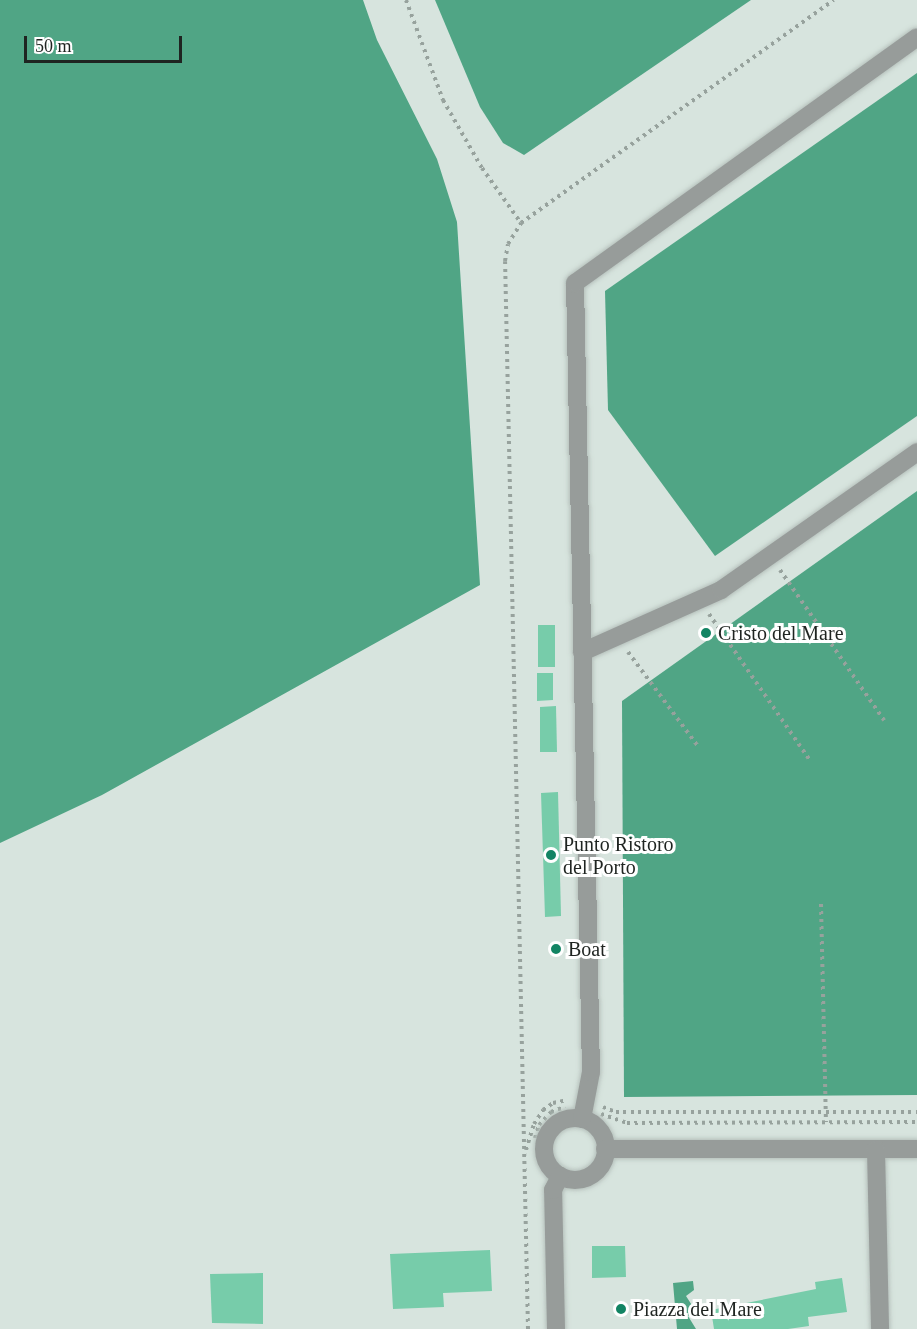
<!DOCTYPE html>
<html>
<head>
<meta charset="utf-8">
<style>
  body { margin:0 }
  #map { position:relative; width:917px; height:1329px; overflow:hidden; background:#d7e4de; font-family:"Times New Roman",serif }
  div>[style] { position:absolute }
  .water>* { inset:0; background:#50a585 }
  .building>* { inset:0; background:#7ca }
  .path>* { height:4px; margin-top:-2px; transform-origin:0; background:repeating-linear-gradient(90deg,#97a29d 0 3px,transparent 0 7.5px) }
  .roads { filter:drop-shadow(0 0 2px #b6c1bc) drop-shadow(0 0 2px #b6c1bc) }
  .minor>* { height:18px; margin:-9px; padding:0 9px; transform-origin:9px; border-radius:9px; background:#979c9a }
  .minor>.ring { margin:-9px; padding:0; box-sizing:content-box; background:none; border:18px solid #979c9a; border-radius:50% }
  .dots>* { width:16px; height:16px; translate:-50% -50%; box-sizing:border-box; border:3px solid #fff; border-radius:50% }
  span { translate:-50% -50%; white-space:nowrap; text-align:center; line-height:1.15; -webkit-text-stroke:6px #fff; paint-order:stroke }
  .poi-label { font-size:20px; color:#1f2421 }
  .left { translate:0 -50%; text-align:left }
  .scale { position:absolute; left:24px; top:36px; width:158px; height:27px; box-sizing:border-box; border:3px solid #1f2421; border-top:0; padding-left:8px; font-size:18px; line-height:21px; white-space:nowrap; color:#1f2421; -webkit-text-stroke:4px #fff; paint-order:stroke }
</style>
</head>
<body>
<div id="map">
  <div class="water">
    <div style="clip-path:polygon(0 0,363px 0,377px 40px,437px 159px,457px 222px,480px 585px,102px 795px,0 843px)"></div>
    <div style="clip-path:polygon(435px 0,751px 0,524px 155px,503px 143px,480px 107px)"></div>
    <div style="clip-path:polygon(917px 73px,917px 416px,715px 556px,608px 410px,605px 291px)"></div>
    <div style="clip-path:polygon(917px 491px,917px 1095px,624px 1097px,622px 701px)"></div>
    <div style="clip-path:polygon(693px 1281px,694px 1290px,686px 1296px,695px 1310px,688px 1316px,696px 1329px,677px 1329px,673px 1283px)"></div>
  </div>
  <div class="building">
    <div style="clip-path:polygon(538px 625px,555px 625px,555px 667px,538px 667px)"></div>
    <div style="clip-path:polygon(537px 673px,553px 673px,553px 700px,537px 701px)"></div>
    <div style="clip-path:polygon(556px 706px,557px 752px,540px 752px,540px 707px)"></div>
    <div style="clip-path:polygon(558px 792px,561px 916px,545px 917px,541px 793px)"></div>
    <div style="clip-path:polygon(592px 1246px,625px 1246px,626px 1277px,592px 1278px)"></div>
    <div style="clip-path:polygon(490px 1250px,492px 1291px,443px 1293px,444px 1307px,393px 1309px,390px 1254px)"></div>
    <div style="clip-path:polygon(263px 1273px,263px 1324px,212px 1323px,210px 1274px)"></div>
    <div style="clip-path:polygon(842px 1278px,847px 1312px,808px 1317px,809px 1326px,788px 1329px,714px 1329px,711px 1310px,816px 1289px,815px 1282px)"></div>
  </div>
  <div class="path">
    <div style="left:406px;top:0;width:107px;rotate:69.7deg"></div>
    <div style="left:443px;top:100px;width:78px;rotate:60.2deg"></div>
    <div style="left:482px;top:168px;width:67px;rotate:54.7deg"></div>
    <div style="left:780px;top:570px;width:183px;rotate:55.3deg"></div>
    <div style="left:709px;top:614px;width:176px;rotate:55.4deg"></div>
    <div style="left:628px;top:652px;width:116px;rotate:53.4deg"></div>
    <div style="left:821px;top:904px;width:218px;rotate:88.7deg"></div>
    <div style="left:603px;top:1107px;width:14px;rotate:21deg"></div>
    <div style="left:616px;top:1112px;width:301px"></div>
    <div style="left:601px;top:1114px;width:28px;rotate:19deg"></div>
    <div style="left:627px;top:1123px;width:290px;rotate:-0.2deg"></div>
    <div style="left:526px;top:1150px;width:27px;rotate:-73deg"></div>
    <div style="left:534px;top:1124px;width:17px;rotate:-57deg"></div>
    <div style="left:543px;top:1110px;width:12px;rotate:-35deg"></div>
    <div style="left:553px;top:1103px;width:14px;rotate:-12deg"></div>
    <div style="left:545px;top:1158px;width:22px;rotate:-117deg"></div>
    <div style="left:535px;top:1138px;width:14px;rotate:-73deg"></div>
    <div style="left:539px;top:1125px;width:18px;rotate:-47deg"></div>
    <div style="left:551px;top:1112px;width:15px;rotate:-20deg"></div>
    <div style="left:528px;top:1329px;width:1068px;rotate:-91.23deg"></div>
    <div style="left:505px;top:261px;width:17px;rotate:-80deg"></div>
    <div style="left:508px;top:244px;width:25px;rotate:-58deg"></div>
    <div style="left:521px;top:223px;width:384px;rotate:-35.5deg"></div>
  </div>
  <div class="roads">
    <div class="minor">
      <div style="left:582px;top:652px;width:152px;rotate:-24deg"></div>
      <div style="left:721px;top:590px;width:240px;rotate:-35.1deg"></div>
      <div class="ring" style="left:544px;top:1118px;width:44px;height:44px"></div>
      <div style="left:582px;top:1119px;width:48px;rotate:-79.2deg"></div>
      <div style="left:591px;top:1072px;width:789px;rotate:-91.16deg"></div>
      <div style="left:575px;top:283px;width:421px;rotate:-35.7deg"></div>
      <div style="left:605px;top:1149px;width:312px"></div>
      <div style="left:876px;top:1150px;width:179px;rotate:88.7deg"></div>
      <div style="left:556px;top:1329px;width:139px;rotate:-91.2deg"></div>
      <div style="left:553px;top:1190px;width:16px;rotate:-63deg"></div>
    </div>
  </div>
  <div class="dots">
    <div style="left:706px;top:633px;background:#128463"></div>
    <div style="left:551px;top:855px;background:#128463"></div>
    <div style="left:556px;top:949px;background:#128463"></div>
    <div style="left:621px;top:1309px;background:#128463"></div>
  </div>
  <div class="poi-label">
    <span class="left" style="left:718px;top:633px">Cristo del Mare</span>
    <span class="left" style="left:563px;top:856px">Punto Ristoro<br>del Porto</span>
    <span class="left" style="left:568px;top:949px">Boat</span>
    <span class="left" style="left:633px;top:1309px">Piazza del Mare</span>
  </div>
  <div class="scale">50 m</div>
</div>
</body>
</html>
